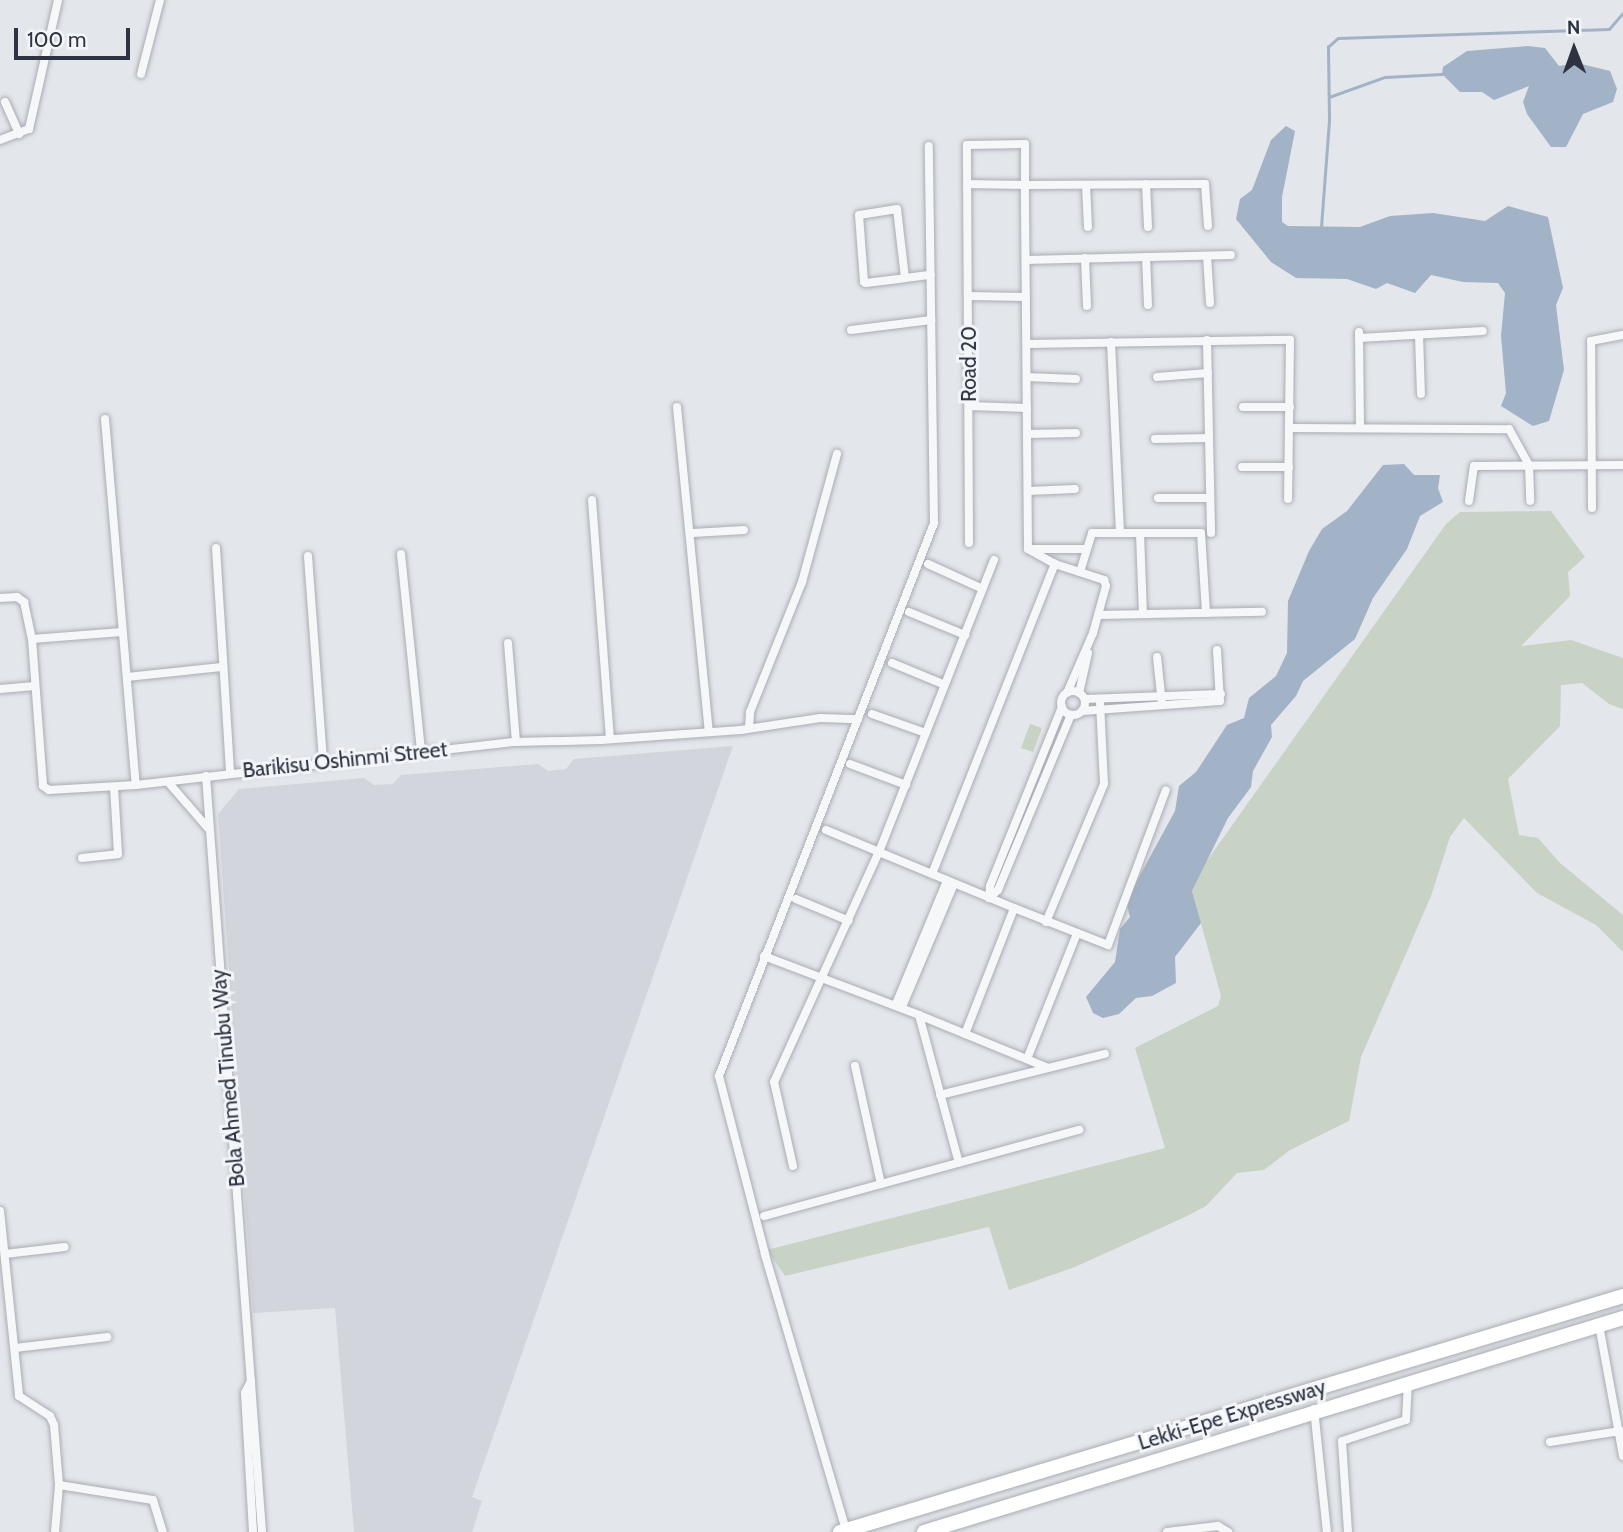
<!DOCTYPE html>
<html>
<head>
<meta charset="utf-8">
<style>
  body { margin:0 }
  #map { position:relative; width:1623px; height:1532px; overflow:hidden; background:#e3e6ea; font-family:Cabin,sans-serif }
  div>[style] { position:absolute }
  .built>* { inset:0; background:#d2d5dc }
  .green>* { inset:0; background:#c8d3c5 }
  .water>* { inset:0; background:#a2b2c7 }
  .stream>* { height:2.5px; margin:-1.25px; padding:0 1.25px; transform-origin:1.25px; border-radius:1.25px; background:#a2b2c7 }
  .roads { filter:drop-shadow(0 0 2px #a9adb4) drop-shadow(0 0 2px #a9adb4) }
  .minor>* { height:8px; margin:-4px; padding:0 4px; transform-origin:4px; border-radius:4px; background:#f6f7f9 }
  .minor>.ring { margin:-4px; padding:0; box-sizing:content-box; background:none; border:8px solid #f6f7f9; border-radius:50% }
  .trunk>* { height:14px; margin:-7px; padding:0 7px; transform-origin:7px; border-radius:7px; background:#fff }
  span { translate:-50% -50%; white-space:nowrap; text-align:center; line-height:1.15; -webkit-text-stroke:6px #f3f5f8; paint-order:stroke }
  .street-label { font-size:21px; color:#2d3341 }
  .north { position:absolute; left:1539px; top:14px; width:70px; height:70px; -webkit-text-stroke:5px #f3f5f8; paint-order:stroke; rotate:359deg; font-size:19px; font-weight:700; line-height:28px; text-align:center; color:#2d3341 }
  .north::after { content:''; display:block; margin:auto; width:24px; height:32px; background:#2d3341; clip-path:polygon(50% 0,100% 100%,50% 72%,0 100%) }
  .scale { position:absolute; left:14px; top:28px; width:116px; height:32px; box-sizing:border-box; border:4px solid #2d3341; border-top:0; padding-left:9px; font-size:21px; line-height:24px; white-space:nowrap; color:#2d3341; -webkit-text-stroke:5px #f3f5f8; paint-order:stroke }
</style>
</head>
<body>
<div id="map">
  <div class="built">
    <div style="clip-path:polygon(733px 746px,472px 1497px,482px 1501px,472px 1532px,354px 1532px,335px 1308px,253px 1313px,218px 814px,239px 789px,364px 778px,374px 785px,393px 784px,401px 775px,538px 764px,548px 771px,566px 769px,574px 759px)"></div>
  </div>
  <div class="green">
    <div style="clip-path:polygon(1551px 511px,1585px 557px,1568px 572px,1570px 596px,1521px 646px,1571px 640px,1623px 658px,1623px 709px,1609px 704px,1582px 683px,1561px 685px,1560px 726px,1508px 779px,1519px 835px,1538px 838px,1560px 863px,1623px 915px,1623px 952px,1596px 925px,1537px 893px,1464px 818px,1450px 837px,1431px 896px,1361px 1057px,1349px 1121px,1290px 1150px,1264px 1170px,1237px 1173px,1206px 1206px,1185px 1217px,1075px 1267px,1009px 1290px,989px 1227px,785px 1276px,767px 1250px,1165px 1148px,1135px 1048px,1218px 1006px,1221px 996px,1192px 891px,1206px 862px,1446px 524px,1460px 512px)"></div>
    <div style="clip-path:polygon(1030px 724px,1042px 728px,1033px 752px,1021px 748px)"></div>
  </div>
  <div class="water">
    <div style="clip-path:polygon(1528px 46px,1545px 48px,1559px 66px,1577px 63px,1610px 71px,1617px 89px,1613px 102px,1583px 114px,1566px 147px,1551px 147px,1527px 114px,1523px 102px,1529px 86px,1494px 100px,1482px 92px,1460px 92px,1442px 74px,1443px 67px,1467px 51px)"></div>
    <div style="clip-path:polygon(1286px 126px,1295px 131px,1282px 197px,1282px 222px,1288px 226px,1360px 227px,1390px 216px,1433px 213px,1485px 221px,1508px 206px,1548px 217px,1563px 288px,1556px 305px,1564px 370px,1549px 421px,1533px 426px,1501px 406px,1506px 393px,1501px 336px,1505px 293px,1498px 283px,1463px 282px,1431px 275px,1415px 293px,1387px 283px,1376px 289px,1347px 279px,1296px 278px,1271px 262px,1236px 219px,1240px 199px,1252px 190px,1271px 140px)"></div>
    <div style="clip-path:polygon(1404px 464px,1414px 475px,1440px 475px,1438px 488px,1443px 502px,1420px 516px,1407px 549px,1373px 598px,1355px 639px,1303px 681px,1296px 696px,1271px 725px,1272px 737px,1253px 771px,1251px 787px,1228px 818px,1192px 891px,1201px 923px,1175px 957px,1176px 983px,1152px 996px,1136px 998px,1119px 1014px,1103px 1018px,1093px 1013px,1086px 997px,1115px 962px,1120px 929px,1130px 917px,1126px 901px,1175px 811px,1179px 786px,1196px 772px,1227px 725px,1244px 718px,1249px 698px,1276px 676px,1287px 653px,1288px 601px,1309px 551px,1322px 529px,1347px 511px,1383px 465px)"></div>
  </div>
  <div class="stream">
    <div style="left:1329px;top:97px;width:59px;rotate:-19.7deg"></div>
    <div style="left:1385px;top:77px;width:57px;rotate:-3deg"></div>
    <div style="left:1321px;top:227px;width:107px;rotate:-85.7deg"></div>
    <div style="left:1329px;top:120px;width:73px;rotate:-90.8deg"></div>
    <div style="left:1328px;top:47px;width:13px;rotate:-42deg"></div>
    <div style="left:1338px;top:38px;width:271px;rotate:-1.9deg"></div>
    <div style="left:1609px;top:29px;width:21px;rotate:-49deg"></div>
  </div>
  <div class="roads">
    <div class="minor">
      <div style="left:141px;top:74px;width:76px;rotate:-75.6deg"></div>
      <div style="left:5px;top:102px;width:35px;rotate:66deg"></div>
      <div style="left:0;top:140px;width:31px;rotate:-21deg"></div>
      <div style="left:29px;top:129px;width:132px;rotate:-77.3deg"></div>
      <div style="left:1146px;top:184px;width:43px;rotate:87.3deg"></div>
      <div style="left:1086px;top:185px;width:42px;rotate:87.3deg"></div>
      <div style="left:1207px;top:256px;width:47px;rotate:86.3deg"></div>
      <div style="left:1146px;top:257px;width:48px;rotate:87.6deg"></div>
      <div style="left:1085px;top:258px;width:48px;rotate:87.6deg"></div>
      <div style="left:1026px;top:260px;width:205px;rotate:-1.4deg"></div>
      <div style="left:905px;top:278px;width:69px;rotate:-96.6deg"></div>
      <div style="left:897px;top:209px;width:38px;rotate:171deg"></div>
      <div style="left:859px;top:215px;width:67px;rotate:85.7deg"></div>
      <div style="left:864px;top:282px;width:2px;rotate:27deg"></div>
      <div style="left:866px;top:283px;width:39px;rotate:-7deg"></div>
      <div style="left:905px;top:278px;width:26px;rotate:-7deg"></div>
      <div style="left:969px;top:296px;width:57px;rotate:1deg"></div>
      <div style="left:851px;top:330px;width:81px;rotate:-7.1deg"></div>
      <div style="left:1359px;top:332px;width:96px;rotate:89.4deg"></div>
      <div style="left:1419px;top:335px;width:59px;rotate:88.1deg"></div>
      <div style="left:1359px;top:338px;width:124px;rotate:-3.2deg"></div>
      <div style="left:1207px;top:340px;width:193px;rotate:88.8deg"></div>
      <div style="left:1111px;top:342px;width:191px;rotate:87.3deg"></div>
      <div style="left:1027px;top:344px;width:263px;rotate:-0.9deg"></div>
      <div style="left:1290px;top:340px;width:159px;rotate:90.7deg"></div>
      <div style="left:1027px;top:377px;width:49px;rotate:2.3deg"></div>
      <div style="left:1157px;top:377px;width:51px;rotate:-4.5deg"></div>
      <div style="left:969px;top:406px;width:58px;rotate:2deg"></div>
      <div style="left:677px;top:407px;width:326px;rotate:84.4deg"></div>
      <div style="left:1243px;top:407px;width:47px"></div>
      <div style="left:105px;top:419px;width:367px;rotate:85.2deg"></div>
      <div style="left:1290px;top:428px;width:219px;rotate:0.3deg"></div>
      <div style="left:1509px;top:429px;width:41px;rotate:60.9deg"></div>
      <div style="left:1529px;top:465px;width:36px;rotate:88deg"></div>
      <div style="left:1028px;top:434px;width:48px;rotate:-1.2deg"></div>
      <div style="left:1155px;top:439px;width:54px;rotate:-1.1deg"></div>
      <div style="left:1242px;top:467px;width:47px"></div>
      <div style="left:1028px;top:491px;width:47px;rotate:-2.4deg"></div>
      <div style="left:1158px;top:498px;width:52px"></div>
      <div style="left:592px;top:500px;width:239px;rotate:85.7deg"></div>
      <div style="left:1469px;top:501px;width:35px;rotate:-82deg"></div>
      <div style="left:1474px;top:466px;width:149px;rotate:-0.4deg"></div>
      <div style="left:1592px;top:508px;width:167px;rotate:-90.3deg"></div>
      <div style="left:1591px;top:341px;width:33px;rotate:-11deg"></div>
      <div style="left:693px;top:533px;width:51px;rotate:-3.4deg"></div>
      <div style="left:1140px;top:533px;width:81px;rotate:87.9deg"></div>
      <div style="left:969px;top:543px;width:398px;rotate:-90.3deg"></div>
      <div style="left:967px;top:145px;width:58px;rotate:-1deg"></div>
      <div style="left:1025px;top:144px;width:41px;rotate:90deg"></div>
      <div style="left:1025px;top:185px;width:180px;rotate:-0.3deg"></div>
      <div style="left:1205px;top:184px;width:42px;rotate:85.9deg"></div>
      <div style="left:216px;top:548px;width:225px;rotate:86.4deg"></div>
      <div style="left:1031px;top:549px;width:54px"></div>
      <div style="left:401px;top:554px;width:198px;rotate:84.2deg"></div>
      <div style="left:308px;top:556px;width:207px;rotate:85.8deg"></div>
      <div style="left:928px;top:564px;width:60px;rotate:24.4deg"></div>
      <div style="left:1055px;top:564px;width:52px;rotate:18.1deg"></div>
      <div style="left:1104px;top:580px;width:6px;rotate:72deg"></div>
      <div style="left:1106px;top:586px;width:49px;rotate:105.5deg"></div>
      <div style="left:1093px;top:633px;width:65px;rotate:113.4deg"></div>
      <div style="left:1080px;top:572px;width:41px;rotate:-72.9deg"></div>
      <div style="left:1092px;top:533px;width:109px"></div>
      <div style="left:1201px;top:533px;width:80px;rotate:86.4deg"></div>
      <div style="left:0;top:598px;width:17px;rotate:-3deg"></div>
      <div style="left:17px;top:597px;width:9px;rotate:36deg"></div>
      <div style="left:24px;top:602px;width:38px;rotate:78deg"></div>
      <div style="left:32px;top:639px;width:147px;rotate:85.7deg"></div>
      <div style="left:43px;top:786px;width:7px;rotate:34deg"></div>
      <div style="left:49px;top:790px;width:87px;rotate:-3.3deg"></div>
      <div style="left:136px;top:785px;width:382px;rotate:-6.5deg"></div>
      <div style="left:516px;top:742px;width:85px;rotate:-1.3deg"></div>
      <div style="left:601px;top:740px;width:140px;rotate:-4.1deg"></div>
      <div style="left:741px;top:730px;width:80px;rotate:-8.6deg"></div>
      <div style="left:820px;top:718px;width:38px;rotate:2deg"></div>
      <div style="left:909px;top:612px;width:61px;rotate:22.3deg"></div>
      <div style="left:1099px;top:615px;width:163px;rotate:-1.1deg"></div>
      <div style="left:32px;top:639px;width:90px;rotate:-4.4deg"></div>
      <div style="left:508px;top:643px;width:99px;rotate:85.4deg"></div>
      <div style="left:1157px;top:657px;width:47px;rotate:83.9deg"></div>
      <div style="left:892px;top:663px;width:57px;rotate:22.5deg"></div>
      <div style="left:127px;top:677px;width:95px;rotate:-6.1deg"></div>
      <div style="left:0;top:689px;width:35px;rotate:-5deg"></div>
      <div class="ring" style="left:1061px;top:691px;width:16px;height:16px"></div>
      <div style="left:1079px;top:693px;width:41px;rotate:-77.3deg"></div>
      <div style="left:1085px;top:699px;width:136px;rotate:-2.1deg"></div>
      <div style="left:1082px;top:711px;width:138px;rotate:-4.1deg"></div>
      <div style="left:1220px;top:701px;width:51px;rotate:-93.4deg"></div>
      <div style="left:872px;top:714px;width:57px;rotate:19.4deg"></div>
      <div style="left:749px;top:728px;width:16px;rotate:-86deg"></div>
      <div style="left:750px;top:712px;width:140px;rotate:-68.2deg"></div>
      <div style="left:802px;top:582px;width:133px;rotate:-74.7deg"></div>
      <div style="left:850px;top:764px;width:60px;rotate:20.6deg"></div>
      <div style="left:206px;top:776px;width:758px;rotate:85.76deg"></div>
      <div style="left:168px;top:782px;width:61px;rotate:49deg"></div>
      <div style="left:826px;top:830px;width:57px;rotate:22.5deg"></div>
      <div style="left:879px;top:852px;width:314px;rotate:-68.5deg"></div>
      <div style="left:82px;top:858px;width:36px;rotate:-6deg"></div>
      <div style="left:118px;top:854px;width:67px;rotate:-93.4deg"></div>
      <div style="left:932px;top:874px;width:334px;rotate:-68.4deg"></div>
      <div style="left:1055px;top:564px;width:31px;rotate:-151deg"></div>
      <div style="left:1028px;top:549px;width:364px;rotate:-90.5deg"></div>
      <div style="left:1025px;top:185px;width:56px;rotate:-179deg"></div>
      <div style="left:989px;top:898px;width:12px;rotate:-85deg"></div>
      <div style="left:990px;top:886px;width:193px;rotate:-68.1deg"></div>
      <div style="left:989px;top:898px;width:12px;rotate:-42deg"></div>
      <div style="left:998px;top:890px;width:190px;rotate:-67.4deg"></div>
      <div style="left:796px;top:899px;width:57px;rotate:22.5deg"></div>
      <div style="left:1046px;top:922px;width:150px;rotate:-67.2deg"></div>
      <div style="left:1104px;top:784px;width:82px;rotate:-92.8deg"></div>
      <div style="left:764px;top:956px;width:166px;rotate:20.8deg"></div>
      <div style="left:919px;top:1015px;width:153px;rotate:74.9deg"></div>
      <div style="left:896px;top:1004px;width:133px;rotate:-67.5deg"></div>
      <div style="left:902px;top:1007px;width:134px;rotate:-67.1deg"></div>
      <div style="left:919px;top:1015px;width:139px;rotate:22.3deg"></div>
      <div style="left:965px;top:1034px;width:135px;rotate:-68.7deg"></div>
      <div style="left:1014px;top:908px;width:101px;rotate:21.5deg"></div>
      <div style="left:1108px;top:945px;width:165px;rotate:-69.5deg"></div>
      <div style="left:1027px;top:1059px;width:132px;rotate:-68.3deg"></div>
      <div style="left:855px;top:1066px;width:121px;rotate:77.6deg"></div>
      <div style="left:940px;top:1095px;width:170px;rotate:-14deg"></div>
      <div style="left:793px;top:1166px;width:86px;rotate:-102.7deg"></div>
      <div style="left:774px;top:1082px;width:253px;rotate:-65.5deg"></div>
      <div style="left:879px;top:852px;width:146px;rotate:22.5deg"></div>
      <div style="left:0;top:1211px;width:186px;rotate:84.1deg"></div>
      <div style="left:19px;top:1396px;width:37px;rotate:33deg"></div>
      <div style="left:50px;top:1416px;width:10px;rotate:66deg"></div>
      <div style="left:54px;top:1425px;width:60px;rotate:85.2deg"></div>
      <div style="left:59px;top:1485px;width:47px;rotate:94.9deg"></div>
      <div style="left:764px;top:1216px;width:327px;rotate:-15.3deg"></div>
      <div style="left:5px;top:1254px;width:60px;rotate:-6.7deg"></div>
      <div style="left:1599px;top:1325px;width:133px;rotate:79.6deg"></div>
      <div style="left:15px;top:1348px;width:93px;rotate:-6.8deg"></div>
      <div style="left:251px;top:1381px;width:13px;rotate:117deg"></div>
      <div style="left:245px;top:1393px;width:139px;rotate:86.7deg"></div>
      <div style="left:1314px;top:1409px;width:124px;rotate:84deg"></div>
      <div style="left:1550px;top:1442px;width:71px;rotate:-8.9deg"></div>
      <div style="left:59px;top:1485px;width:95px;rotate:9.1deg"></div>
      <div style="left:153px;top:1500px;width:34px;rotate:73deg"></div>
      <div style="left:846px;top:1530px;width:288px;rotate:-106.4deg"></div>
      <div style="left:765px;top:1254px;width:184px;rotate:-104.5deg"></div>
      <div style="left:719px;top:1076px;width:593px;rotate:-68.75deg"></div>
      <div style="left:934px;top:523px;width:377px;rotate:-90.8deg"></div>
      <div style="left:1167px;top:1532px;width:51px;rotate:-6.7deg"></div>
      <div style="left:1218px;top:1526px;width:12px;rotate:31deg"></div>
      <div style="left:1348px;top:1532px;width:91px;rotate:-93.8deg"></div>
      <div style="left:1342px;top:1441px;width:67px;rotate:-18.2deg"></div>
      <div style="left:1406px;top:1420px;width:36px;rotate:-87deg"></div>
    </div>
    <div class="trunk">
      <div style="left:840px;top:1532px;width:818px;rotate:-16.77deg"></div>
      <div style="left:924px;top:1532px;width:731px;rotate:-17.02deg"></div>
    </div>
  </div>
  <div class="street-label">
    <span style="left:969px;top:364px;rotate:-90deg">Road 20</span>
    <span style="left:345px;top:760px;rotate:-6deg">Barikisu Oshinmi Street</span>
    <span style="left:228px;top:1078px;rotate:-95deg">Bola Ahmed Tinubu Way</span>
    <span style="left:1232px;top:1415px;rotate:-17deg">Lekki-Epe Expressway</span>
  </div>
  <div class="north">N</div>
  <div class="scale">100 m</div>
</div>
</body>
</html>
